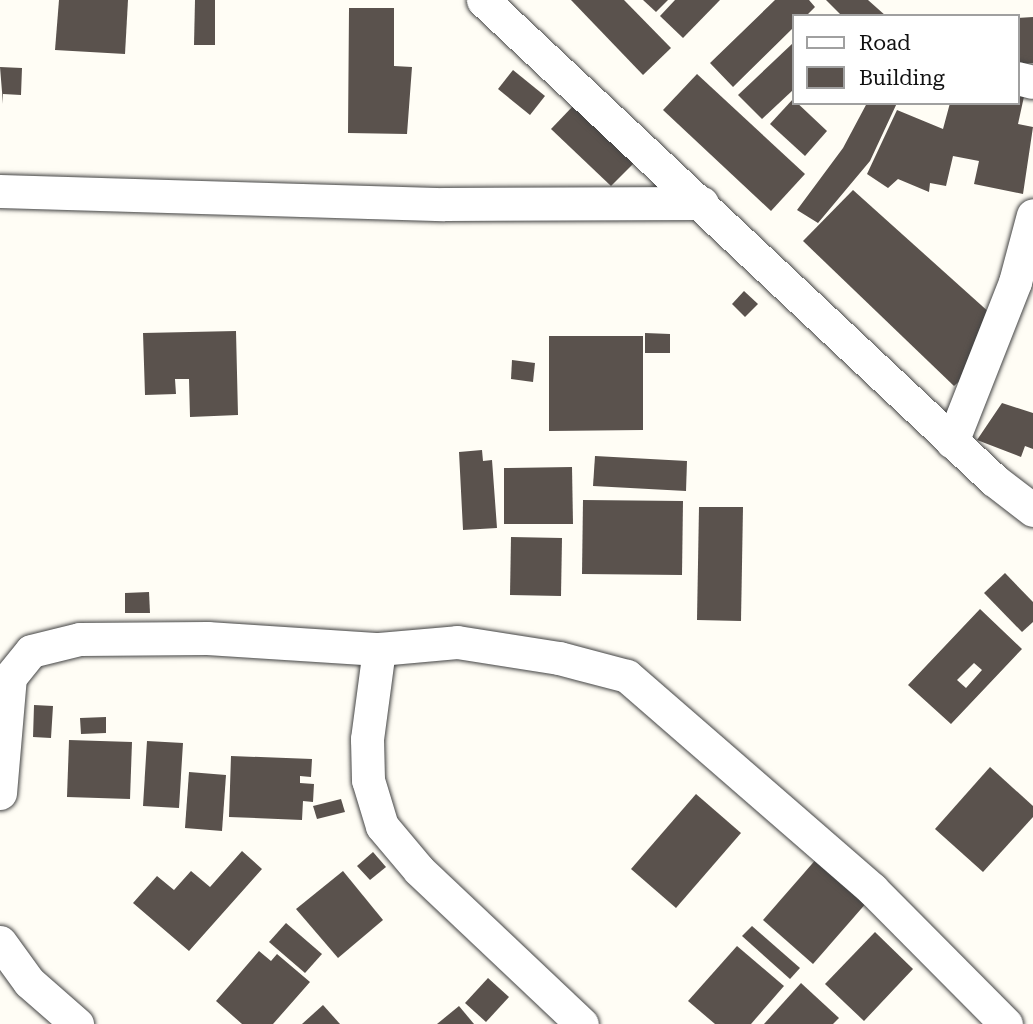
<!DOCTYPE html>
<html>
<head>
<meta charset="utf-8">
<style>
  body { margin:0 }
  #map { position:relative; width:1033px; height:1024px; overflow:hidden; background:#fffdf5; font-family:"Roboto Serif",serif }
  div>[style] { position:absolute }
  .building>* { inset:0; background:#5a524d }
  .roads { filter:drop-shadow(0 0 2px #444) drop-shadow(0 0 2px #444) }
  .minor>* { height:33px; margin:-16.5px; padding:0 16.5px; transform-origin:16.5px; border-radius:16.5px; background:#fff }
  span { translate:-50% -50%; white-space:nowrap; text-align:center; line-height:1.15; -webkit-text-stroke:7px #fff; paint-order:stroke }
  .legend { position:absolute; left:792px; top:14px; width:228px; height:91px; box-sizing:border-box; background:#fff; border:2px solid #a0a0a0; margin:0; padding:9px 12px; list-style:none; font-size:21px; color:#111 }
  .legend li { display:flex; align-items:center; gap:14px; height:35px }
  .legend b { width:35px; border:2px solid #a0a0a0 }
</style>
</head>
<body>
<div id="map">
  <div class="building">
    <div style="clip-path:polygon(59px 0,128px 0,125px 54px,55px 50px)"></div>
    <div style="clip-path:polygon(195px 0,215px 0,215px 45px,194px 45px)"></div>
    <div style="clip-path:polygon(571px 0,624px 0,671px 48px,643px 75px)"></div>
    <div style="clip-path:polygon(643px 0,668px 0,656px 12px)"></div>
    <div style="clip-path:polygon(675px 0,720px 0,683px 38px,660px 16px)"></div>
    <div style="clip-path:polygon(775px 0,809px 0,815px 7px,806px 16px,793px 16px,793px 28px,733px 87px,710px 63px)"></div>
    <div style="clip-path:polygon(826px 0,868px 0,886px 16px,842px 16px)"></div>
    <div style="clip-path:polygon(349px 8px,394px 8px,394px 66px,412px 67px,407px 134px,348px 133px)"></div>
    <div style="clip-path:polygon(1033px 17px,1033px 63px,1020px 64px,1017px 18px)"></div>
    <div style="clip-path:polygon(793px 43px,793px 90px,762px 119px,738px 95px)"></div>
    <div style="clip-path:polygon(0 67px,22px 68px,21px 95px,3px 94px,3px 104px)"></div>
    <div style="clip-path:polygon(513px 70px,545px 96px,530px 115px,498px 89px)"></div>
    <div style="clip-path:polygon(697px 74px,805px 174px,771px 211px,663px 110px)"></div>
    <div style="clip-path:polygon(1017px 90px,1025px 92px,1018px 124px,1033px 127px,1023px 194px,974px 184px,979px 161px,953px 156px,946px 186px,930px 183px,929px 192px,898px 179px,888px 188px,867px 174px,897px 110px,943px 129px,950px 103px,1017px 103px)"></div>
    <div style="clip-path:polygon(793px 99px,827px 131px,805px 156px,770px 124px)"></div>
    <div style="clip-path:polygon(867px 103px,897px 103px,870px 161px,818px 223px,797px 210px,843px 148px)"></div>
    <div style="clip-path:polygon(574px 105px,634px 163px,611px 186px,551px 129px)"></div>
    <div style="clip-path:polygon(853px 190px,991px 314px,980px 363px,954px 386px,803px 241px)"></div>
    <div style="clip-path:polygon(744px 291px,758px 304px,745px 317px,732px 304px)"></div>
    <div style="clip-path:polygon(236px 331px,238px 415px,190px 417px,189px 379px,175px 379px,176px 394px,145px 395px,143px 333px)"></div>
    <div style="clip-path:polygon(645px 333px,670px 334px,670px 353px,645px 353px)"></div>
    <div style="clip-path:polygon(549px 336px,643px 336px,643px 430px,549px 431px)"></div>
    <div style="clip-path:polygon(512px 360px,535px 363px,533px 382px,511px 379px)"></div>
    <div style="clip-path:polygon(1002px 403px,1033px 413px,1033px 449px,1025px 446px,1021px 457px,977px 440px)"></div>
    <div style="clip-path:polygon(482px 450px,483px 461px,492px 460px,497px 528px,463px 530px,459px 452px)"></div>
    <div style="clip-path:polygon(595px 456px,687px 461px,686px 491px,593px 486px)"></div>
    <div style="clip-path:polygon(572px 467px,573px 524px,504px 524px,504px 468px)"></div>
    <div style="clip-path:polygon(583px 500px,683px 501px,682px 575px,582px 574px)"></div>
    <div style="clip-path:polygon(699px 507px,743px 507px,741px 621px,697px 620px)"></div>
    <div style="clip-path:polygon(511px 537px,562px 538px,561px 596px,510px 595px)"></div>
    <div style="clip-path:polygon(1005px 573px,1033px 602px,1033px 622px,1022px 632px,984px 593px)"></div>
    <div style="clip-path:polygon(149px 592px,150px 613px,125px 613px,125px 593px)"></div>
    <div style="clip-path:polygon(evenodd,980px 609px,1022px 649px,951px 724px,908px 685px,980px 609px,974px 663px,982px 670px,966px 688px,957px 680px,974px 663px)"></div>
    <div style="clip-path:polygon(34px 705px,53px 706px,51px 738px,33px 737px)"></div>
    <div style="clip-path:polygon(106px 717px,106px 733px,81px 734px,80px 718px)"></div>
    <div style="clip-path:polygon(69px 740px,132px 742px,130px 799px,67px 797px)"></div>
    <div style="clip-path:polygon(147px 741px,183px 743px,179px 808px,143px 806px)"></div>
    <div style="clip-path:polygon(231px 756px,312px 759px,311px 777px,300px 776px,300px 783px,314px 784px,313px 802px,303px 801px,302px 820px,229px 817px)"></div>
    <div style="clip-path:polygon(990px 767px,1033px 806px,1033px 817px,983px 872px,935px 829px)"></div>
    <div style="clip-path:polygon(189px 772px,226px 775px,222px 831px,185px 828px)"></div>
    <div style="clip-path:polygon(696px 794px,741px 833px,676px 908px,631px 869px)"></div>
    <div style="clip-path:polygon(341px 799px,345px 812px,317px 819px,313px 806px)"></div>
    <div style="clip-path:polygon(242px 851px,262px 869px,189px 951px,133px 903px,157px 876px,174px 890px,191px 871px,210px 887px)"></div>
    <div style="clip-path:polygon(373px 852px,386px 867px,370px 880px,357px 866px)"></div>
    <div style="clip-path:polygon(818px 857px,868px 901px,813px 964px,763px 920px)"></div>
    <div style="clip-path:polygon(343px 871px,383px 920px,338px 958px,296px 909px)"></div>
    <div style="clip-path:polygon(286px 923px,322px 954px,305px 973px,269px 942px)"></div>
    <div style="clip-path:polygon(752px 926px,800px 968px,790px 979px,742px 936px)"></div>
    <div style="clip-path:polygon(875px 932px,913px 969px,864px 1021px,825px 984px)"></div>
    <div style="clip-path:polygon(737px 946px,784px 986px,751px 1024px,715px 1024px,688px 1001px)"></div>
    <div style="clip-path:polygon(259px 951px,271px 961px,277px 954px,310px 982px,273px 1024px,242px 1024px,216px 1001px)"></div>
    <div style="clip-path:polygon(488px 978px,509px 997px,486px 1022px,465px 1003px)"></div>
    <div style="clip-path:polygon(801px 983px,839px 1018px,833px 1024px,764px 1024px)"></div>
    <div style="clip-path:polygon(323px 1005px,340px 1024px,302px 1024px)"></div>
    <div style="clip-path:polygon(459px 1006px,474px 1024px,437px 1024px)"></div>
  </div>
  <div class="roads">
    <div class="minor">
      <div style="left:483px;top:0;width:701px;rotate:43.21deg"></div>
      <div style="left:994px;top:480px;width:49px;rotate:37.6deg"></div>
      <div style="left:1017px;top:78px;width:16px;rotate:14deg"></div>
      <div style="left:0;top:191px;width:444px;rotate:1.7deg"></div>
      <div style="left:444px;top:204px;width:258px;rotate:-0.2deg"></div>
      <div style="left:952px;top:442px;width:172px;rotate:-68.5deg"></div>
      <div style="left:1015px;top:282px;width:69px;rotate:-75deg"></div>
      <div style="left:379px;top:649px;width:91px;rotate:97.6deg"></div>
      <div style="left:367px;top:739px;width:41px;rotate:88.6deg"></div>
      <div style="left:368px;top:780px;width:48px;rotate:73.1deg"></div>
      <div style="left:382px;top:826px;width:57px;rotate:49.9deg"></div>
      <div style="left:419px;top:870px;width:224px;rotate:43.4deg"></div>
      <div style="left:0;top:793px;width:116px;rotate:-85.1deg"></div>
      <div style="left:10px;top:677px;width:33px;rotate:-51deg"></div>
      <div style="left:31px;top:651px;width:50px;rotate:-13.8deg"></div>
      <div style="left:80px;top:639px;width:127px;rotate:-0.5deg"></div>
      <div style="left:207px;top:638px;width:172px;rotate:3.7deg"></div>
      <div style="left:379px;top:649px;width:78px;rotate:-5.1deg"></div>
      <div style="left:457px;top:642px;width:103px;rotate:8.9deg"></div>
      <div style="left:559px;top:658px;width:70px;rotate:14.8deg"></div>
      <div style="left:627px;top:676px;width:325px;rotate:41deg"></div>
      <div style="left:872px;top:889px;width:190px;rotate:45.2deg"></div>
      <div style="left:0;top:942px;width:49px;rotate:54.1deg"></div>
      <div style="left:29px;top:982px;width:64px;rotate:41.2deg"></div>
    </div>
  </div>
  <ul class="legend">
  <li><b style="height:9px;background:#fff"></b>Road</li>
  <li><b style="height:19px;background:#5a524d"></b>Building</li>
  </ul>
</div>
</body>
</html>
